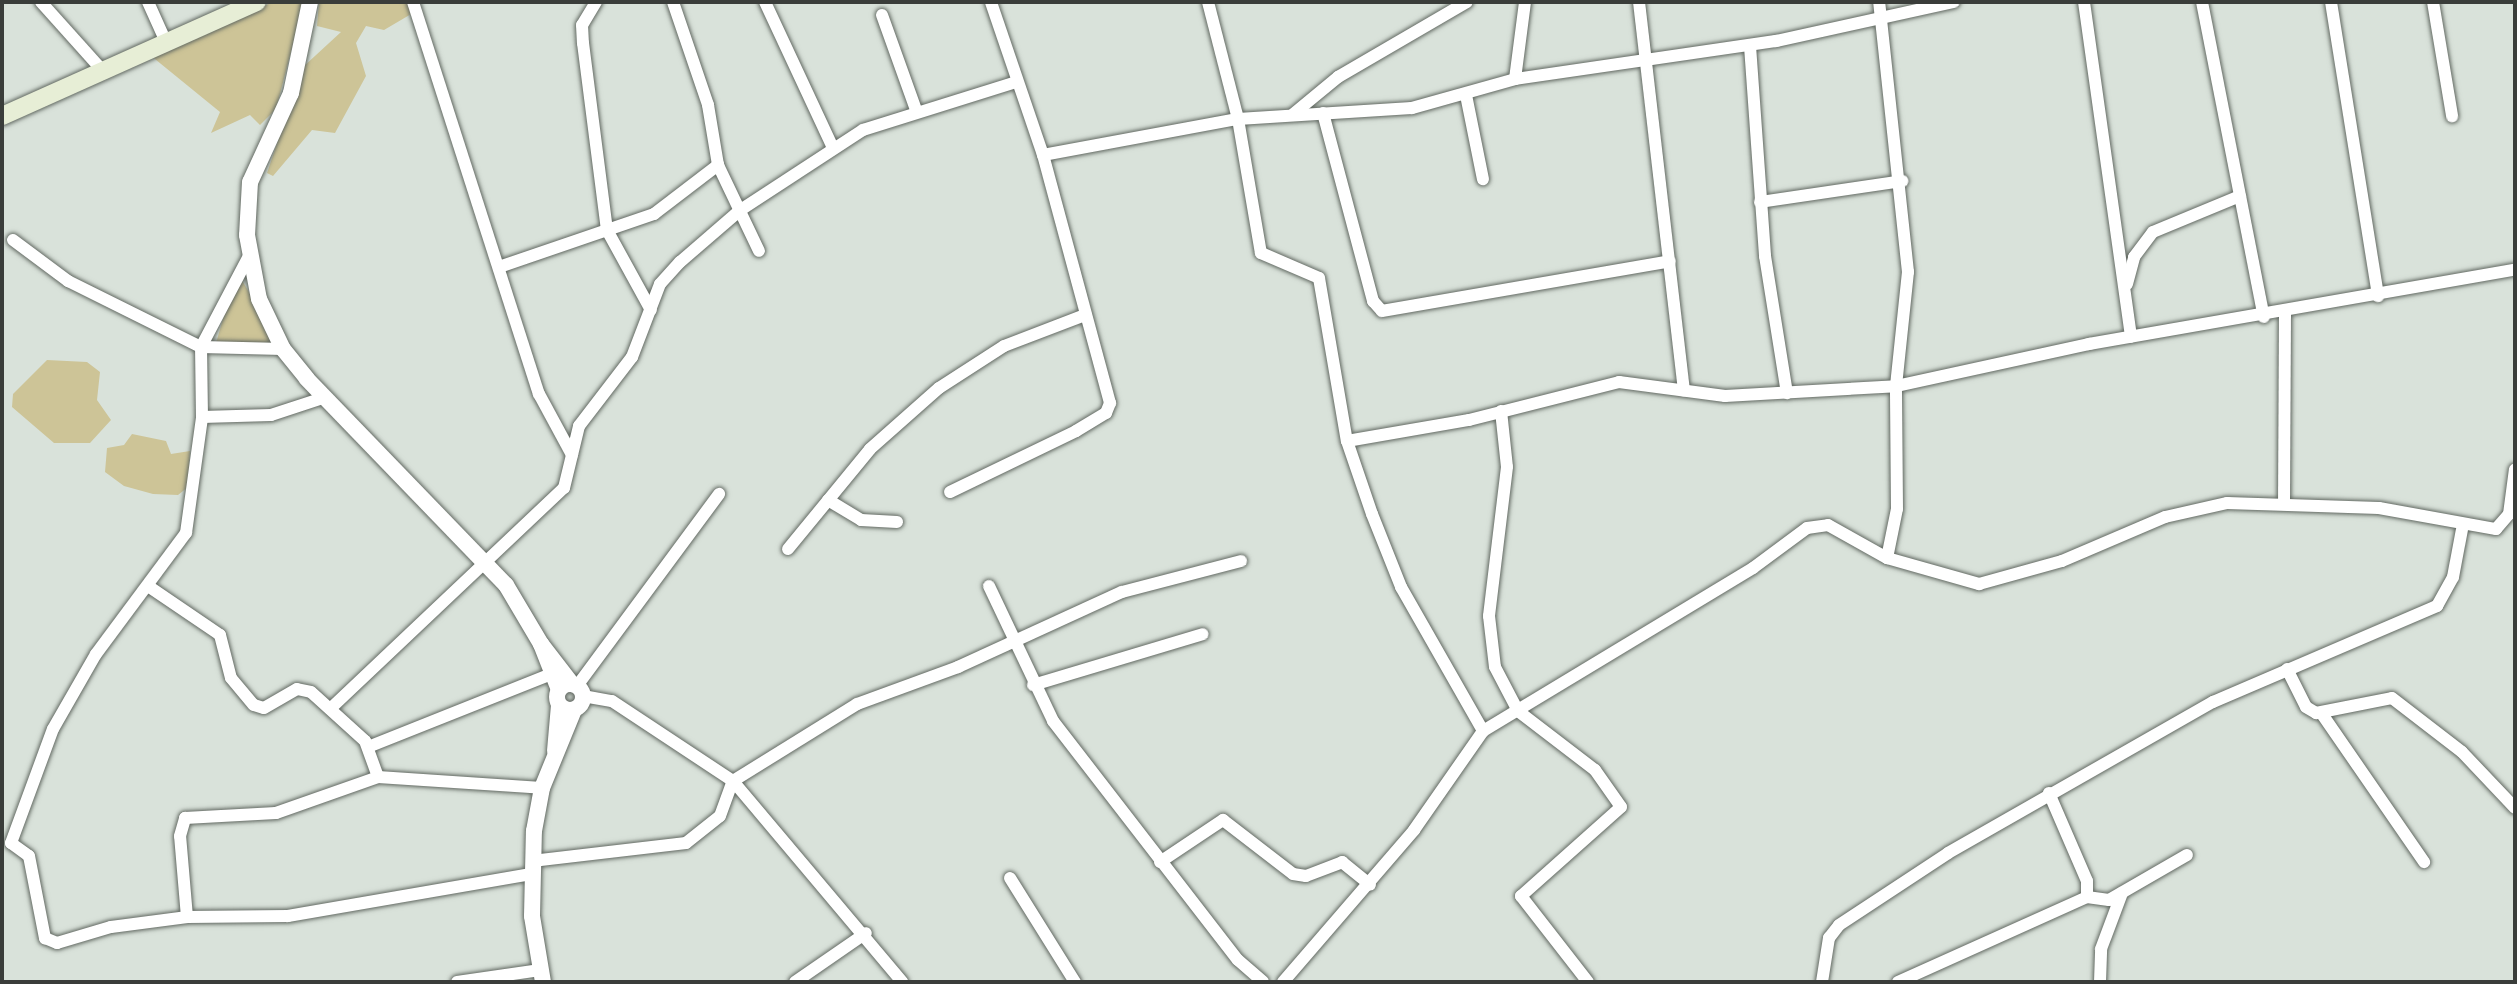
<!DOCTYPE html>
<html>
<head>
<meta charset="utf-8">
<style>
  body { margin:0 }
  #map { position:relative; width:2517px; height:984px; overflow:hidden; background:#d9e2da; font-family:Inter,sans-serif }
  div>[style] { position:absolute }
  .green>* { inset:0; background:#cdc497 }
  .roads { filter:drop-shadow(0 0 2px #626962) drop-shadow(0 0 2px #626962) }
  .minor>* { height:12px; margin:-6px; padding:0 6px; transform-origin:6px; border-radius:6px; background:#fff }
  .tertiary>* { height:16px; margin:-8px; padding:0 8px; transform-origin:8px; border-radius:8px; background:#fff }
  .tertiary>.ring { margin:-8px; padding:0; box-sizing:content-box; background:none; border:16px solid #fff; border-radius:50% }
  .secondary>* { height:18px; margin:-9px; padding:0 9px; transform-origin:9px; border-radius:9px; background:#e7eed6 }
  span { translate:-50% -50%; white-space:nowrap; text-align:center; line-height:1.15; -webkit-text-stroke:7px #e7efe7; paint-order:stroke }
  .frame { position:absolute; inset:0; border:4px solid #3a3d3a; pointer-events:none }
</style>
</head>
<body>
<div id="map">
  <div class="green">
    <div style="clip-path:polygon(273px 2px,304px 2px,276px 109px,260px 125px,250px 115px,211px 133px,220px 112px,150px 55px)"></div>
    <div style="clip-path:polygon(319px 2px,418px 2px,418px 10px,384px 30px,366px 26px,356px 43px,366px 76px,335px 133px,312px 130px,273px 176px,267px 173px,303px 67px,341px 32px,317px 26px)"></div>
    <div style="clip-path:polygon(240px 277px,280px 345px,214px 350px,231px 291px)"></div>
    <div style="clip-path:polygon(47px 360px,87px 362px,100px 372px,97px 400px,111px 420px,90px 443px,54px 443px,12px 407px,13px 394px)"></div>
    <div style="clip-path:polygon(132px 434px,166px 441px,171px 454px,190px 451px,188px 487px,178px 495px,153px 494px,124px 486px,105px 472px,107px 448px,124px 445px)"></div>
  </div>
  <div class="roads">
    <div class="minor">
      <div style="left:41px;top:2px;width:91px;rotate:48.1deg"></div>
      <div style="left:148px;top:2px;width:44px;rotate:65.8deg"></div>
      <div style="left:413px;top:2px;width:412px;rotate:72.2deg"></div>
      <div style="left:539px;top:394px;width:69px;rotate:61.6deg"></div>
      <div style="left:596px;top:2px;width:27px;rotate:121deg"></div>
      <div style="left:582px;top:25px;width:18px;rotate:87deg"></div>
      <div style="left:583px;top:43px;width:189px;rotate:82.7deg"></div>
      <div style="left:607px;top:230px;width:91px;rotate:61.2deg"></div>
      <div style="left:673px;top:2px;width:109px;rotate:71.2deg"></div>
      <div style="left:708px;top:105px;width:61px;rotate:80.5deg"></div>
      <div style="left:718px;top:165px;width:95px;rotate:64.5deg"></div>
      <div style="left:765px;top:2px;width:161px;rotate:65deg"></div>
      <div style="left:1208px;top:2px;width:121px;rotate:75.6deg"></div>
      <div style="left:1238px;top:119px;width:136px;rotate:80.3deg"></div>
      <div style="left:1261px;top:253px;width:63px;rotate:23.3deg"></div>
      <div style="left:1319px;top:278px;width:165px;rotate:80.3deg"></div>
      <div style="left:1347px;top:441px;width:77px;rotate:71.1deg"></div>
      <div style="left:1372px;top:514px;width:79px;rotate:68.3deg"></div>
      <div style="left:1401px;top:587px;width:166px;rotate:60.3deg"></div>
      <div style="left:1639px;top:2px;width:391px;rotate:83.4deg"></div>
      <div style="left:2084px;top:2px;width:338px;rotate:82deg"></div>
      <div style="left:2202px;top:2px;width:321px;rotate:78.9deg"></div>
      <div style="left:2331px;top:2px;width:298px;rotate:80.9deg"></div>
      <div style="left:2433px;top:2px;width:116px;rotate:80.5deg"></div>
      <div style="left:882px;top:15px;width:101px;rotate:70.3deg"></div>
      <div style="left:1750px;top:46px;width:211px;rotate:85.9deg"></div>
      <div style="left:1765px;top:256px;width:139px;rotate:80.9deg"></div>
      <div style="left:1515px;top:79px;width:78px;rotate:-82.6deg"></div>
      <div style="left:1466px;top:95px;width:86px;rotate:78.6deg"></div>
      <div style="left:1323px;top:113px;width:195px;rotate:75.1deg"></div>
      <div style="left:1373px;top:301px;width:13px;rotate:48deg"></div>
      <div style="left:1382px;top:311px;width:292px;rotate:-9.8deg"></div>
      <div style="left:1292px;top:115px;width:60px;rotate:-39.6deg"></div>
      <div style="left:1338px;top:77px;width:149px;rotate:-30.2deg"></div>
      <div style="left:1043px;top:155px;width:198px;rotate:-10.5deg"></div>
      <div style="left:1238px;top:119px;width:174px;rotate:-3.6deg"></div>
      <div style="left:1412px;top:108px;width:107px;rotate:-15.7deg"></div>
      <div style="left:1515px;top:79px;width:264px;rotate:-8.3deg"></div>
      <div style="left:1776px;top:41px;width:182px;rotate:-12.4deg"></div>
      <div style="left:1760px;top:202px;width:144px;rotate:-8.4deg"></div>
      <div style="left:13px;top:240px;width:69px;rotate:36.7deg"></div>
      <div style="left:68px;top:281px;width:148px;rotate:26.4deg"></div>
      <div style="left:201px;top:347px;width:82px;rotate:1.4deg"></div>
      <div style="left:502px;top:266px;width:161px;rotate:-18.9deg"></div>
      <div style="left:654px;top:214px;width:81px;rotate:-37.4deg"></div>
      <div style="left:2127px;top:284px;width:28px;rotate:-75deg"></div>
      <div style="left:2134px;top:257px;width:31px;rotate:-53deg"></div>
      <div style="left:2153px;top:232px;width:94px;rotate:-22.5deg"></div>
      <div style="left:1501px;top:411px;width:56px;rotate:83.9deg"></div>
      <div style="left:1507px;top:467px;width:150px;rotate:96.9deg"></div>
      <div style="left:1489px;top:616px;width:51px;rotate:83.3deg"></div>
      <div style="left:1495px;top:667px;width:50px;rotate:62.4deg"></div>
      <div style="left:1518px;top:711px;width:97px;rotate:37.5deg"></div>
      <div style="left:1595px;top:770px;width:45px;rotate:54.9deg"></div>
      <div style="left:1621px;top:807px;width:134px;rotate:138.3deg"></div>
      <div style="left:1521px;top:896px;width:109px;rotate:52.1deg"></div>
      <div style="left:202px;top:417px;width:69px;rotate:-1.7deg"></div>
      <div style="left:271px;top:415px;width:55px;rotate:-18.1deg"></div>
      <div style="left:1347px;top:441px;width:124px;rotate:-9.8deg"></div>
      <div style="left:1469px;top:420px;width:155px;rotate:-14.2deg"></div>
      <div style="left:1619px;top:382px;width:107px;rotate:7.5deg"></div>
      <div style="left:1725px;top:396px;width:171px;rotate:-3.3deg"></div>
      <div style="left:1896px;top:386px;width:198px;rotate:-12.3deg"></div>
      <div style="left:2089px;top:344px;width:432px;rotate:-9.9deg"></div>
      <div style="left:950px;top:492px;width:140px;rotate:-25.8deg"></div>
      <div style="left:1076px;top:431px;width:35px;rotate:-31deg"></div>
      <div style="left:1106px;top:413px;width:11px;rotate:-68deg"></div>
      <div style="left:1110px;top:403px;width:257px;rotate:-105.1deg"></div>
      <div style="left:1043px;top:155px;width:162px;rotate:-108.8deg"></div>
      <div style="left:828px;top:500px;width:39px;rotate:31deg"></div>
      <div style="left:861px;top:520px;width:36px;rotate:3deg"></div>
      <div style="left:2284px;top:504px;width:191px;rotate:-89.7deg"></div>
      <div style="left:788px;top:549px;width:129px;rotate:-50.6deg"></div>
      <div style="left:870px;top:449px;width:92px;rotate:-41.5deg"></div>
      <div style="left:939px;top:388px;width:77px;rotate:-32.9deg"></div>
      <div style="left:1004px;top:346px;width:87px;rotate:-20.9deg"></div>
      <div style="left:1887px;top:558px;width:96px;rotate:15.8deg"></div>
      <div style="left:1979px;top:584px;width:86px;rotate:-15.5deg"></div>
      <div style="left:2062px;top:561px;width:112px;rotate:-23.1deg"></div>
      <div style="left:2165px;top:517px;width:64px;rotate:-12.7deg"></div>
      <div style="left:2227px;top:503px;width:152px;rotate:1.9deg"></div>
      <div style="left:2379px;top:508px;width:119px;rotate:10.2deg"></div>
      <div style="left:2496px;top:529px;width:20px;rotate:-49deg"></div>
      <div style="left:2509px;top:514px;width:45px;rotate:-82.4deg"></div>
      <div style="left:148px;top:586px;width:87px;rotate:34.2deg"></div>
      <div style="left:220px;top:635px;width:44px;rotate:75.7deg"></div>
      <div style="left:231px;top:678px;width:35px;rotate:50deg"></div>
      <div style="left:254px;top:705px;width:10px;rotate:17deg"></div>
      <div style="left:264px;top:708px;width:38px;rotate:-30deg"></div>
      <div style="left:297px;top:689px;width:14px;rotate:12deg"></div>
      <div style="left:311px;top:692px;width:73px;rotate:42.2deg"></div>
      <div style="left:365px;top:741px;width:38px;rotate:70deg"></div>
      <div style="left:989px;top:586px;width:149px;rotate:64.6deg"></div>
      <div style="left:1053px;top:721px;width:302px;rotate:52.3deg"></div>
      <div style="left:1238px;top:960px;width:33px;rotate:41deg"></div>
      <div style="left:2287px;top:669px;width:42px;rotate:63.4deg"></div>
      <div style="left:2306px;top:707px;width:12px;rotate:31deg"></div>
      <div style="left:2316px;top:713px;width:77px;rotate:-11.2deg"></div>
      <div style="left:2392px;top:698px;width:88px;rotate:37.6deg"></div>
      <div style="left:2462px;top:752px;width:77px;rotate:46.6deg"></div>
      <div style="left:1033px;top:685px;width:177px;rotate:-16.7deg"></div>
      <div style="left:577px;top:686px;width:239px;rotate:-53.5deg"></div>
      <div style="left:583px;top:696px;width:29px;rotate:10deg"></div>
      <div style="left:612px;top:701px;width:145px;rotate:33.5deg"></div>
      <div style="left:733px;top:781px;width:263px;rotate:49.9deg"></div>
      <div style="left:330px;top:709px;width:322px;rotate:-43.4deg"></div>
      <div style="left:564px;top:488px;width:64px;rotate:-76.4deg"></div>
      <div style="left:579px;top:426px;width:87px;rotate:-52.5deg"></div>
      <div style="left:632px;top:357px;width:78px;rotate:-69deg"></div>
      <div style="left:660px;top:284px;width:30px;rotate:-48deg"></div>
      <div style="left:680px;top:262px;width:78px;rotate:-40.8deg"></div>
      <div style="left:739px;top:211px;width:148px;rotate:-33.2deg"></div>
      <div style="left:863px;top:130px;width:160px;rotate:-17.4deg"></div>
      <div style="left:2322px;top:714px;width:180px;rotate:55.4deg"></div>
      <div style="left:368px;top:747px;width:195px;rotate:-21.7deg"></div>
      <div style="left:11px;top:843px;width:121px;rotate:-69.8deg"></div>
      <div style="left:53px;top:729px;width:86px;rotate:-60.2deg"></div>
      <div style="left:96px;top:654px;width:151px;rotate:-53.4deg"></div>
      <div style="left:186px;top:533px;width:117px;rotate:-82.1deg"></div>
      <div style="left:202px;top:417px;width:70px;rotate:-90.8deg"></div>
      <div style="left:201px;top:347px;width:103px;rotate:-62.2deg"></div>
      <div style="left:11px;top:843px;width:22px;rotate:36deg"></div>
      <div style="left:29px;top:856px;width:84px;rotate:79deg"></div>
      <div style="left:45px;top:938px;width:13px;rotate:23deg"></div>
      <div style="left:57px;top:943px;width:56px;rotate:-16.5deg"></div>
      <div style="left:111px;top:927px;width:77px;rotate:-7.5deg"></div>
      <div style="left:187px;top:917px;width:101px;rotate:-0.6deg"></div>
      <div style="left:288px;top:916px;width:248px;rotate:-9.8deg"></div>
      <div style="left:532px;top:861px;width:155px;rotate:-6.7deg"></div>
      <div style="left:686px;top:843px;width:43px;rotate:-38.5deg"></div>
      <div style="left:720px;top:816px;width:37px;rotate:-70deg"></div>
      <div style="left:733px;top:781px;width:146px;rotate:-31.8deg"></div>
      <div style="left:857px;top:704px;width:108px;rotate:-20.1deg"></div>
      <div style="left:958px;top:667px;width:180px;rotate:-24.6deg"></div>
      <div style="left:1122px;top:592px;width:123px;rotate:-14.6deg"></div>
      <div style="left:1160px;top:862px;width:76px;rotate:-33.7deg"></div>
      <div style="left:1223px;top:820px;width:88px;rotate:37.6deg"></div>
      <div style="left:1293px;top:874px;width:13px;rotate:9deg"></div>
      <div style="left:1306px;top:876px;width:39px;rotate:-21deg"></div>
      <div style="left:1342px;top:862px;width:36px;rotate:39deg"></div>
      <div style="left:1010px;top:878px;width:123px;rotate:58deg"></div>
      <div style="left:2087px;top:897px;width:22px;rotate:8deg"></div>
      <div style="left:2109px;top:900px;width:90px;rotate:-30deg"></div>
      <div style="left:187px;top:917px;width:81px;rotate:-94.9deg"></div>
      <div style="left:180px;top:836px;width:19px;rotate:-74deg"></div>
      <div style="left:185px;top:818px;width:91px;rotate:-3.1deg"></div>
      <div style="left:276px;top:813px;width:108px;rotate:-19.4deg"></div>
      <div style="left:378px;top:777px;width:164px;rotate:3.8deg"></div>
      <div style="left:457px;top:982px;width:84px;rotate:-8.2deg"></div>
      <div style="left:795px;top:982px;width:86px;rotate:-34.6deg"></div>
      <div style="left:1283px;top:982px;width:201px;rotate:-49.2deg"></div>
      <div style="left:1414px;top:830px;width:121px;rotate:-55.1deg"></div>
      <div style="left:1483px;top:731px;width:315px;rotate:-31.1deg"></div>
      <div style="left:1753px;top:568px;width:67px;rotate:-36.5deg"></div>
      <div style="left:1807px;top:528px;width:21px;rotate:-8deg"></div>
      <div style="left:1828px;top:525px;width:68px;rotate:29.2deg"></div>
      <div style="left:1887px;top:558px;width:50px;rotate:-78.5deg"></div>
      <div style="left:1897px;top:509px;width:123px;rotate:-90.5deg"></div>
      <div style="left:1896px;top:386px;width:115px;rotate:-84deg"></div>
      <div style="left:1908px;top:272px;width:272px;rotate:-96.1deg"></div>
      <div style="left:1822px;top:982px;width:45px;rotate:-81deg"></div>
      <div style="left:1829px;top:938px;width:16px;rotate:-52deg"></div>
      <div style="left:1839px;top:925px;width:131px;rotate:-33.4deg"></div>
      <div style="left:1948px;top:853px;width:305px;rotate:-29.7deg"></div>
      <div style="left:2213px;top:702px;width:244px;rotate:-23.2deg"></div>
      <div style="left:2437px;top:606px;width:33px;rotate:-61deg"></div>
      <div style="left:2453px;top:577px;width:54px;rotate:-79.3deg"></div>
      <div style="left:1898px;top:982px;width:207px;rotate:-24.2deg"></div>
      <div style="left:2087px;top:897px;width:16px;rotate:-90deg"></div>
      <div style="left:2087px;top:881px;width:96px;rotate:-113.4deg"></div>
      <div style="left:2100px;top:982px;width:33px;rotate:-88deg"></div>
      <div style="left:2101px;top:949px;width:60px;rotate:-69.4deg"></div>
    </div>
    <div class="tertiary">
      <div style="left:310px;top:2px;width:93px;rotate:101.8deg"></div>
      <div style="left:291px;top:93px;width:98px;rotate:114.7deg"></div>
      <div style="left:250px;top:182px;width:53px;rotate:93.2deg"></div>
      <div style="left:247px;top:235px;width:65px;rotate:79.4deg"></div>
      <div style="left:259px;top:299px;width:55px;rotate:64.4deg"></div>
      <div style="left:283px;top:349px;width:38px;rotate:51deg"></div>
      <div style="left:307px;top:379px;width:286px;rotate:46deg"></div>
      <div style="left:506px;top:585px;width:69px;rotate:59.3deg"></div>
      <div style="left:541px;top:644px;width:49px;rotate:68.6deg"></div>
      <div style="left:541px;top:644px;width:51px;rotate:52.2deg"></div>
      <div class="ring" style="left:557px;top:684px;width:10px;height:10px"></div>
      <div style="left:555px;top:751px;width:46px;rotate:-85deg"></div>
      <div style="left:543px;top:982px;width:67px;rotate:-99.5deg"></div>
      <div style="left:532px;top:916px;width:85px;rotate:-88.7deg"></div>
      <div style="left:534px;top:831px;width:44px;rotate:-79.5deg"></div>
      <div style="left:542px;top:788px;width:84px;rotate:-67.7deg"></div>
    </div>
    <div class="secondary">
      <div style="left:2px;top:116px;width:279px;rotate:-24.1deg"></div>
    </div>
  </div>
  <div class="frame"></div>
</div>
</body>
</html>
